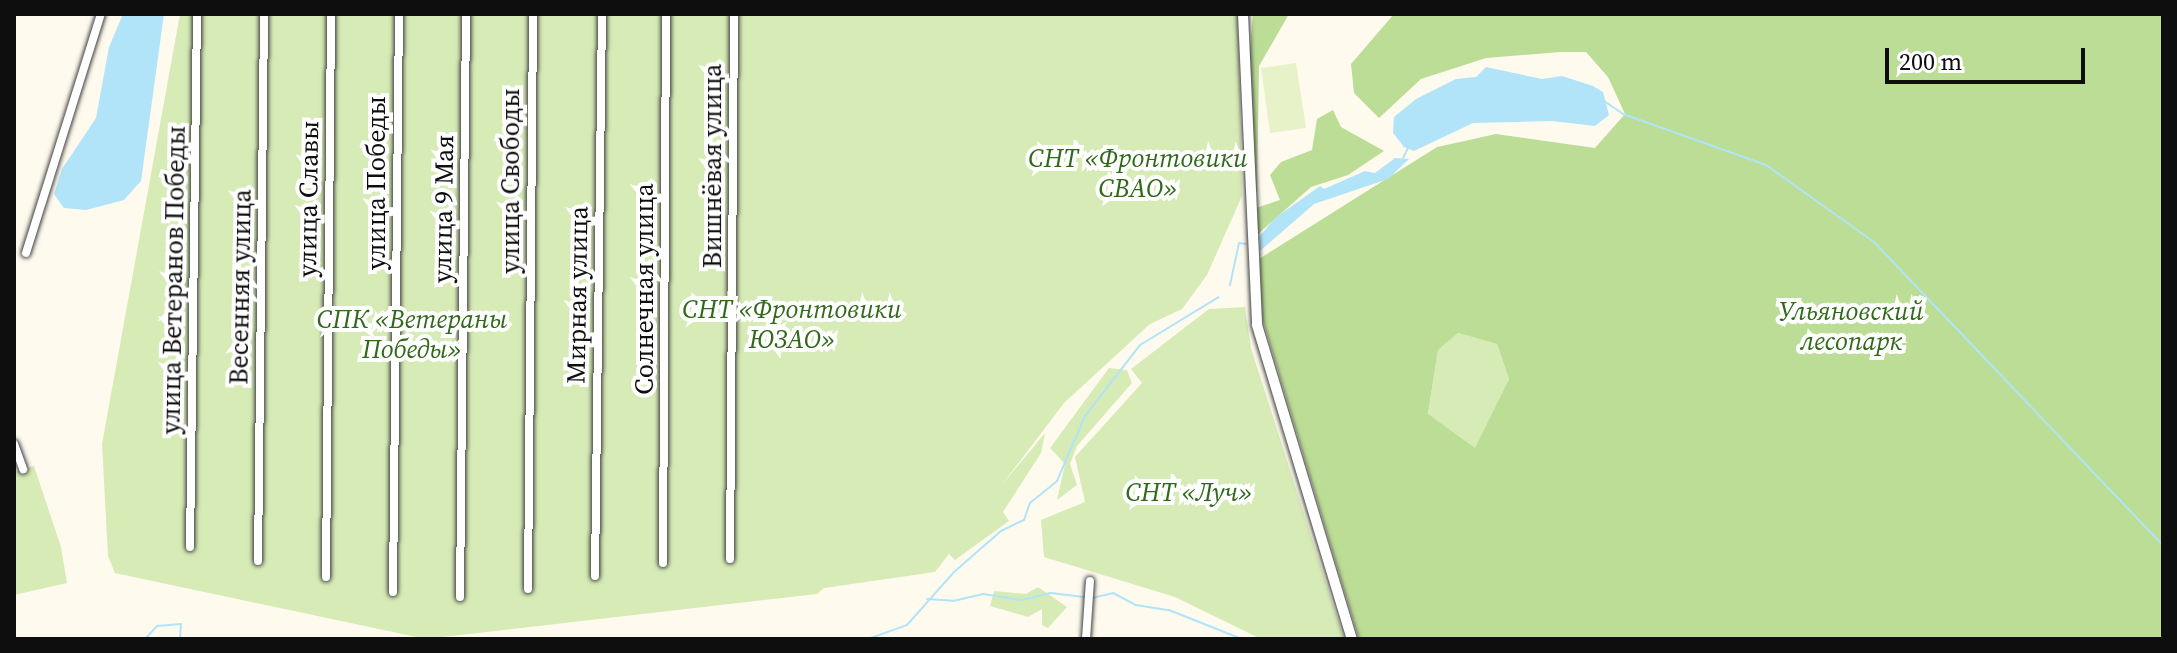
<!DOCTYPE html>
<html>
<head>
<meta charset="utf-8">
<style>
  body { margin:0 }
  #map { position:relative; width:2177px; height:653px; overflow:hidden; background:#fffaee; font-family:"Source Serif 4",serif }
  div>[style] { position:absolute }
  .green>* { inset:0; background:#d6ebb6 }
  .forest>* { inset:0; background:#bbdd95 }
  .pitch>* { inset:0; background:#e7f2c8 }
  .water>* { inset:0; background:#b1e4f9 }
  .stream>* { height:2px; margin:-1px; padding:0 1px; transform-origin:1px; border-radius:1px; background:#b1e4f9 }
  .roads { filter:drop-shadow(0 0 2px #414141) drop-shadow(0 0 2px #414141) }
  .minor>* { height:8px; margin:-4px; padding:0 4px; transform-origin:4px; border-radius:4px; background:#fff }
  .tertiary>* { height:10px; margin:-5px; padding:0 5px; transform-origin:5px; border-radius:5px; background:#fff }
  span { translate:-50% -50%; white-space:nowrap; text-align:center; line-height:1.15; -webkit-text-stroke:8px #fff; paint-order:stroke }
  .park-label { font-size:26px; color:#31691b; font-style:italic }
  .street-label { font-size:26px; color:#0e0e0e }
  .frame { position:absolute; inset:0; border:16px solid #0e0e0e; pointer-events:none }
  .scale { position:absolute; left:1885px; top:48px; width:200px; height:36px; box-sizing:border-box; border:4px solid #0e0e0e; border-top:0; padding-left:10px; font-size:24px; line-height:28px; white-space:nowrap; color:#0e0e0e; -webkit-text-stroke:6px #fff; paint-order:stroke }
</style>
</head>
<body>
<div id="map">
  <div class="green">
    <div style="clip-path:polygon(180px 14px,1238px 14px,1242px 196px,1207px 275px,1182px 309px,1150px 324px,1064px 403px,1001px 486px,1045px 433px,1041px 453px,1003px 512px,1009px 521px,955px 560px,949px 554px,935px 572px,824px 588px,817px 594px,426px 639px,115px 573px,108px 556px,102px 444px)"></div>
    <div style="clip-path:polygon(1245px 307px,1251px 348px,1344px 639px,1261px 639px,1175px 597px,1044px 557px,1041px 520px,1085px 502px,1075px 457px,1142px 383px,1131px 369px,1209px 309px)"></div>
    <div style="clip-path:polygon(1458px 333px,1497px 344px,1509px 379px,1475px 449px,1428px 415px,1438px 350px)"></div>
    <div style="clip-path:polygon(1109px 368px,1127px 370px,1132px 383px,1077px 446px,1070px 464px,1077px 485px,1057px 500px,1065px 464px,1050px 448px)"></div>
    <div style="clip-path:polygon(34px 466px,61px 547px,67px 583px,14px 595px,14px 472px)"></div>
    <div style="clip-path:polygon(1038px 587px,1067px 607px,1048px 628px,1042px 625px,1042px 609px,1028px 617px,990px 606px,994px 591px,1026px 594px)"></div>
  </div>
  <div class="forest">
    <div style="clip-path:polygon(1253px 14px,1289px 14px,1259px 66px,1257px 191px,1252px 196px,1249px 63px)"></div>
    <div style="clip-path:polygon(evenodd,1394px 14px,2163px 14px,2163px 639px,1359px 639px,1261px 314px,1259px 259px,1437px 147px,1496px 134px,1595px 148px,1625px 114px,1608px 77px,1586px 52px,1560px 52px,1486px 58px,1421px 79px,1379px 118px,1354px 93px,1351px 64px,1394px 14px,1458px 333px,1497px 344px,1509px 379px,1475px 448px,1428px 414px,1438px 350px,1458px 333px)"></div>
    <div style="clip-path:polygon(1333px 110px,1341px 127px,1384px 151px,1348px 175px,1311px 187px,1258px 234px,1256px 208px,1280px 200px,1270px 175px,1281px 162px,1312px 150px,1317px 119px)"></div>
  </div>
  <div class="pitch">
    <div style="clip-path:polygon(1296px 63px,1306px 128px,1270px 133px,1261px 68px)"></div>
  </div>
  <div class="water">
    <div style="clip-path:polygon(123px 14px,164px 14px,141px 181px,124px 200px,86px 210px,64px 208px,54px 194px,62px 169px,96px 118px,109px 47px)"></div>
    <div style="clip-path:polygon(1486px 67px,1542px 79px,1562px 76px,1593px 86px,1603px 92px,1609px 115px,1595px 126px,1552px 121px,1473px 123px,1414px 151px,1404px 147px,1393px 133px,1394px 117px,1416px 99px,1456px 79px,1476px 77px)"></div>
    <div style="clip-path:polygon(1395px 158px,1409px 159px,1388px 179px,1314px 204px,1260px 251px,1260px 236px,1275px 218px,1320px 186px,1324px 189px,1365px 171px,1375px 173px)"></div>
  </div>
  <div class="stream">
    <div style="left:1604px;top:101px;width:23px;rotate:34deg"></div>
    <div style="left:1623px;top:114px;width:152px;rotate:19.6deg"></div>
    <div style="left:1766px;top:165px;width:133px;rotate:35.5deg"></div>
    <div style="left:1874px;top:242px;width:419px;rotate:46.4deg"></div>
    <div style="left:1403px;top:158px;width:13px;rotate:-63deg"></div>
    <div style="left:1230px;top:285px;width:43px;rotate:-77.9deg"></div>
    <div style="left:1239px;top:243px;width:7px;rotate:8deg"></div>
    <div style="left:1092px;top:598px;width:22px;rotate:-13deg"></div>
    <div style="left:1113px;top:593px;width:26px;rotate:28deg"></div>
    <div style="left:1136px;top:605px;width:33px;rotate:9deg"></div>
    <div style="left:1169px;top:610px;width:79px;rotate:21.7deg"></div>
    <div style="left:927px;top:599px;width:26px;rotate:4deg"></div>
    <div style="left:953px;top:601px;width:31px;rotate:-13deg"></div>
    <div style="left:983px;top:594px;width:39px;rotate:9deg"></div>
    <div style="left:1022px;top:600px;width:30px;rotate:-14deg"></div>
    <div style="left:1051px;top:593px;width:35px;rotate:7deg"></div>
    <div style="left:145px;top:639px;width:18px;rotate:-47deg"></div>
    <div style="left:157px;top:626px;width:24px;rotate:-5deg"></div>
    <div style="left:181px;top:624px;width:15px;rotate:94deg"></div>
    <div style="left:868px;top:639px;width:41px;rotate:-19.7deg"></div>
    <div style="left:907px;top:625px;width:71px;rotate:-48.4deg"></div>
    <div style="left:954px;top:572px;width:62px;rotate:-41.1deg"></div>
    <div style="left:1001px;top:531px;width:25px;rotate:-26deg"></div>
    <div style="left:1024px;top:520px;width:18px;rotate:-71deg"></div>
    <div style="left:1030px;top:503px;width:35px;rotate:-39deg"></div>
    <div style="left:1057px;top:481px;width:71px;rotate:-66.7deg"></div>
    <div style="left:1085px;top:416px;width:90px;rotate:-52.2deg"></div>
    <div style="left:1140px;top:345px;width:92px;rotate:-31.3deg"></div>
  </div>
  <div class="roads">
    <div class="minor">
      <div style="left:26px;top:253px;width:250px;rotate:-72.6deg"></div>
      <div style="left:14px;top:444px;width:27px;rotate:70deg"></div>
      <div style="left:190px;top:547px;width:533px;rotate:-89.25deg"></div>
      <div style="left:730px;top:559px;width:545px;rotate:-89.58deg"></div>
      <div style="left:258px;top:561px;width:547px;rotate:-89.37deg"></div>
      <div style="left:663px;top:563px;width:549px;rotate:-89.69deg"></div>
      <div style="left:595px;top:576px;width:562px;rotate:-89.29deg"></div>
      <div style="left:326px;top:577px;width:563px;rotate:-89.49deg"></div>
      <div style="left:528px;top:589px;width:575px;rotate:-89.5deg"></div>
      <div style="left:393px;top:592px;width:578px;rotate:-89.41deg"></div>
      <div style="left:460px;top:597px;width:583px;rotate:-89.41deg"></div>
      <div style="left:1086px;top:639px;width:58px;rotate:-86.1deg"></div>
    </div>
    <div class="tertiary">
      <div style="left:1243px;top:14px;width:311px;rotate:87.4deg"></div>
      <div style="left:1257px;top:325px;width:328px;rotate:73.2deg"></div>
    </div>
  </div>
  <div class="park-label">
    <span style="left:1138px;top:174px">СНТ «Фронтовики<br>СВАО»</span>
    <span style="left:792px;top:325px">СНТ «Фронтовики<br>ЮЗАО»</span>
    <span style="left:1851px;top:327px">Ульяновский<br>лесопарк</span>
    <span style="left:412px;top:335px">СПК «Ветераны<br>Победы»</span>
    <span style="left:1189px;top:493px">СНТ «Луч»</span>
  </div>
  <div class="street-label">
    <span style="left:713px;top:166px;rotate:-90deg">Вишнёвая улица</span>
    <span style="left:511px;top:181px;rotate:-90deg">улица Свободы</span>
    <span style="left:377px;top:183px;rotate:-90deg">улица Победы</span>
    <span style="left:309px;top:199px;rotate:-89deg">улица Славы</span>
    <span style="left:444px;top:209px;rotate:-89deg">улица 9 Мая</span>
    <span style="left:174px;top:280px;rotate:-89deg">улица Ветеранов Победы</span>
    <span style="left:241px;top:287px;rotate:-89deg">Весенняя улица</span>
    <span style="left:645px;top:289px;rotate:-90deg">Солнечная улица</span>
    <span style="left:578px;top:295px;rotate:-89deg">Мирная улица</span>
  </div>
  <div class="frame"></div>
  <div class="scale">200 m</div>
</div>
</body>
</html>
